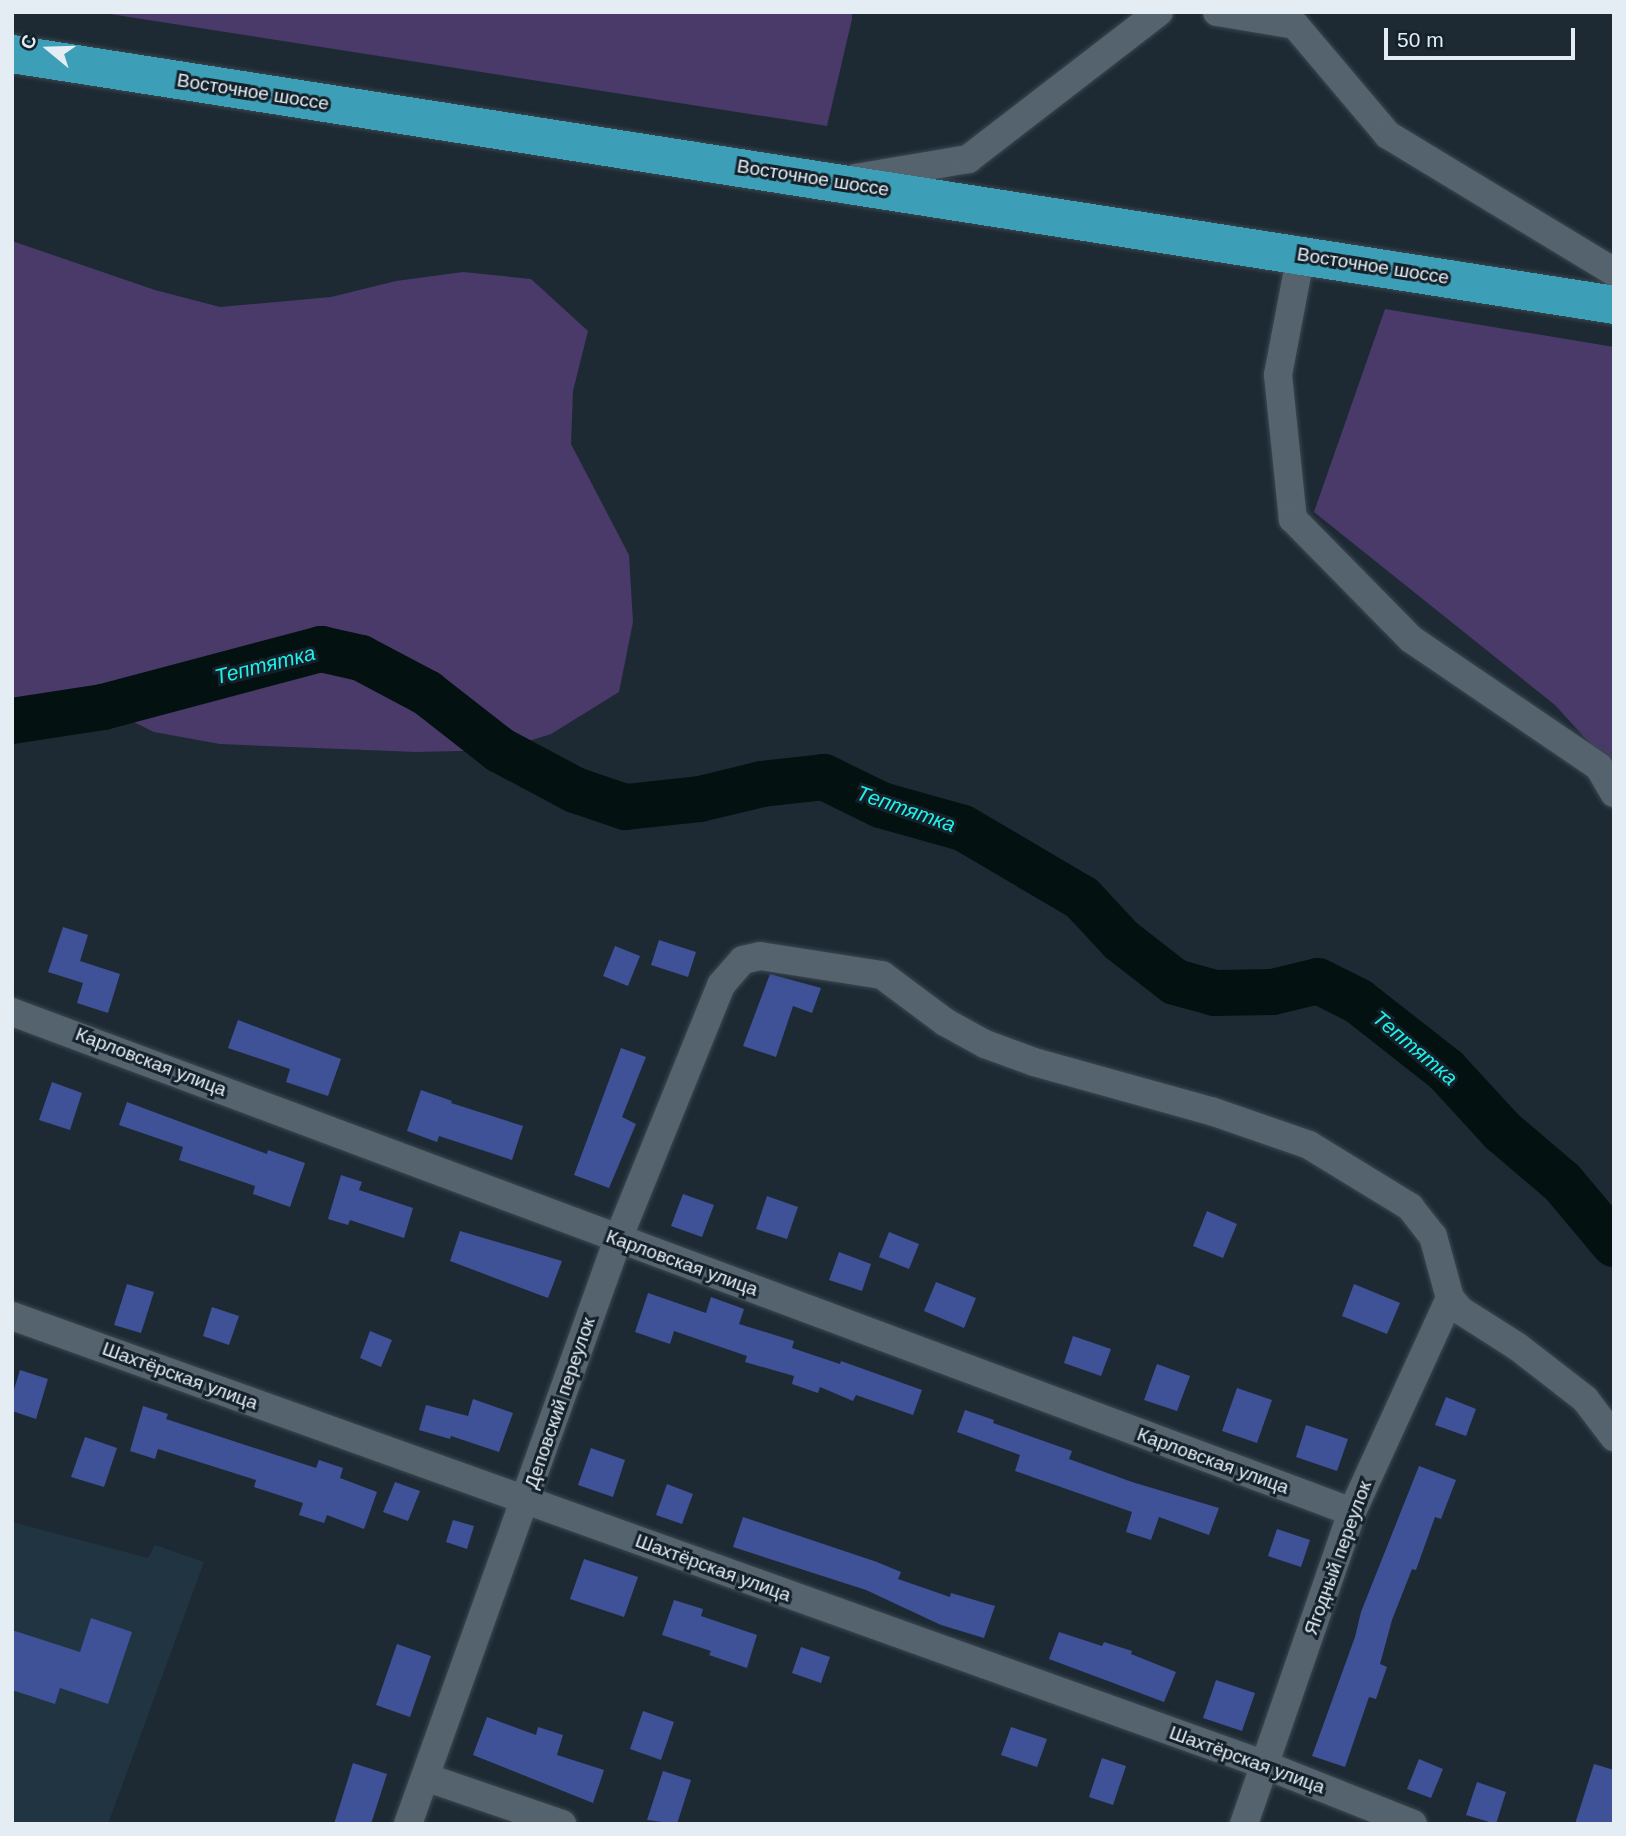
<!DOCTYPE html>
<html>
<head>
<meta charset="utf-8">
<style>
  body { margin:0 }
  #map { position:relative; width:1626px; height:1836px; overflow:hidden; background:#1d2a34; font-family:Helvetica,sans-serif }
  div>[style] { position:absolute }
  .built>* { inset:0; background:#213442 }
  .green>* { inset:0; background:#493a69 }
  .river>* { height:46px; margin:-23px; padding:0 23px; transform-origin:23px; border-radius:23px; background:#031211 }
  .building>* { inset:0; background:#3f5197 }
  .roads { filter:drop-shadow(0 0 2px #3c474f) drop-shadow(0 0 2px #3c474f) }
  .minor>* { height:28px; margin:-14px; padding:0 14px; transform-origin:14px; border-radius:14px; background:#55636f }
  .highway>* { height:38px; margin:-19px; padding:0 19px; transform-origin:19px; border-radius:19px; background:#3c9fb7 }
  span { translate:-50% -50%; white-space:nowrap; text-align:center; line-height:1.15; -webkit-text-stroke:6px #14202a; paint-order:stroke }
  .street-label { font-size:19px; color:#e4edf4 }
  .water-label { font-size:21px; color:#20f1e8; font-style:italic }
  .frame { position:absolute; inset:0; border:14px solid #e4edf4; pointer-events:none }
  .north { position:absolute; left:14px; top:14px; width:70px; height:70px; -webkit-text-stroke:5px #14202a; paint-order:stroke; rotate:289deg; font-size:19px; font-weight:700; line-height:28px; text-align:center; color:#e4edf4 }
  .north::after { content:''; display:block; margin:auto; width:24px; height:32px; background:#e4edf4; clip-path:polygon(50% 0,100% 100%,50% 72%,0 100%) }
  .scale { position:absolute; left:1384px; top:28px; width:191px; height:32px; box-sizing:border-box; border:4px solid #e4edf4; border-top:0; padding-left:9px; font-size:21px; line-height:24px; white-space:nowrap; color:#e4edf4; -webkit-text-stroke:5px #14202a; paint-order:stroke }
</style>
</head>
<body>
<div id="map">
  <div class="built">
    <div style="clip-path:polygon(12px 1522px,148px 1558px,155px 1545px,204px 1562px,108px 1824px,12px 1824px)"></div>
  </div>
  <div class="green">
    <div style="clip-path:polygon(97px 12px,852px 12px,852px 19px,827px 126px)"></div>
    <div style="clip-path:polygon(12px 241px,155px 290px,220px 307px,331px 297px,396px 281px,463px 272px,531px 279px,588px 331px,573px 391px,571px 444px,629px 555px,633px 622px,619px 692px,551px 734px,500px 750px,416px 752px,220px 744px,154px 732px,103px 707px,43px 726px,12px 726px)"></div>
    <div style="clip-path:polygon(1385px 309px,1614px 347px,1614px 770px,1555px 705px,1314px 512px)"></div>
  </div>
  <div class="river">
    <div style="left:12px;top:721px;width:92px;rotate:-8.7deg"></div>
    <div style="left:103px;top:707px;width:226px;rotate:-14.9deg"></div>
    <div style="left:321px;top:649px;width:41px;rotate:12.7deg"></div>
    <div style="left:361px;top:658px;width:75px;rotate:27.9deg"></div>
    <div style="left:427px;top:693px;width:93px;rotate:38deg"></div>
    <div style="left:500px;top:750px;width:85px;rotate:28.1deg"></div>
    <div style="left:575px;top:790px;width:53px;rotate:18.8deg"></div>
    <div style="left:625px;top:807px;width:75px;rotate:-6.1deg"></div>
    <div style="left:700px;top:799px;width:64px;rotate:-13.6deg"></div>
    <div style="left:762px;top:784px;width:62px;rotate:-6.4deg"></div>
    <div style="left:824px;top:777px;width:64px;rotate:26.2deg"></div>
    <div style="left:881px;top:805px;width:85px;rotate:15.7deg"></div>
    <div style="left:963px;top:828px;width:138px;rotate:30.5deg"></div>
    <div style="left:1082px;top:898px;width:57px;rotate:47.1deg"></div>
    <div style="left:1121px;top:940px;width:68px;rotate:37.9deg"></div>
    <div style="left:1175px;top:982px;width:41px;rotate:15.4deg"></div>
    <div style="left:1215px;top:993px;width:58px;rotate:-1deg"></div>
    <div style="left:1273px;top:992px;width:46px;rotate:-13.7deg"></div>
    <div style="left:1318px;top:981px;width:45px;rotate:26.6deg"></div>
    <div style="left:1358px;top:1001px;width:112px;rotate:38.1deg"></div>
    <div style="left:1446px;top:1070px;width:83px;rotate:47.4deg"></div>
    <div style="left:1502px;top:1131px;width:79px;rotate:40.4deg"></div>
    <div style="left:1562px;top:1182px;width:81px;rotate:50deg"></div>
  </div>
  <div class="building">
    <div style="clip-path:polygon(63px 927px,88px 935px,80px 961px,120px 974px,108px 1013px,77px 1003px,83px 983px,48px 972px)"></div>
    <div style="clip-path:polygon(659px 940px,696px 952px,688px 977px,651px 965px)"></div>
    <div style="clip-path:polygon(615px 946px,640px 956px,628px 986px,603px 976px)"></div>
    <div style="clip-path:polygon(770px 974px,821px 988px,812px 1013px,793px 1006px,776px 1057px,743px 1046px)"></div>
    <div style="clip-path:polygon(238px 1020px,341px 1059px,328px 1096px,286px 1082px,290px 1069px,228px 1048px)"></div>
    <div style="clip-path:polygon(621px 1048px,646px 1057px,622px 1117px,636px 1124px,609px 1188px,574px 1175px)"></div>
    <div style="clip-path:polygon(52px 1082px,82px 1093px,70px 1130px,39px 1120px)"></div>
    <div style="clip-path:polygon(421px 1090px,452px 1101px,451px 1103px,523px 1126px,512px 1160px,439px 1136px,437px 1142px,407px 1131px)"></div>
    <div style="clip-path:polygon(127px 1102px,267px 1154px,268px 1150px,305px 1163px,290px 1207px,253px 1194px,255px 1186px,179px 1160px,183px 1147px,119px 1125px)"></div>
    <div style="clip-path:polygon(341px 1175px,362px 1182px,359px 1190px,413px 1208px,404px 1238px,350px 1220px,348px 1225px,328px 1219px)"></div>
    <div style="clip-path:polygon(683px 1194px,714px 1205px,702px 1237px,671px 1226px)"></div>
    <div style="clip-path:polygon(767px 1196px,798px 1207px,787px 1239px,756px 1229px)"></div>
    <div style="clip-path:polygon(1207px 1211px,1237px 1224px,1223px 1258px,1193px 1246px)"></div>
    <div style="clip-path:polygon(460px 1231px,562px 1261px,548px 1298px,450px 1261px)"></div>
    <div style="clip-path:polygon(889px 1232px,919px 1244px,909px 1269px,879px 1257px)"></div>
    <div style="clip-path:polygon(839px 1252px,871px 1264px,862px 1291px,829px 1280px)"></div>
    <div style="clip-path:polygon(936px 1282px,976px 1298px,964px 1328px,924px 1311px)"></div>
    <div style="clip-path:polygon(127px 1284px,154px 1292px,141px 1333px,114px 1325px)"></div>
    <div style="clip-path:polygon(1354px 1284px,1400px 1303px,1387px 1334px,1342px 1316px)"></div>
    <div style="clip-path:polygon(648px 1293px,706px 1313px,711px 1297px,744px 1309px,739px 1324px,794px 1341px,792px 1348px,840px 1364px,841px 1361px,922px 1390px,913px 1415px,856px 1395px,853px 1401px,820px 1387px,818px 1393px,792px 1384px,794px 1376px,745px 1362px,747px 1356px,674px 1331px,670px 1344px,635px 1332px)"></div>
    <div style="clip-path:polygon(212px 1307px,239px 1316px,229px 1345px,203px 1336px)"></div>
    <div style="clip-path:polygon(370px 1331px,392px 1340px,381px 1367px,360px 1358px)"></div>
    <div style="clip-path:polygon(1073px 1336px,1111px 1349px,1101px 1376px,1064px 1363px)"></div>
    <div style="clip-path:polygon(1157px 1364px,1190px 1376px,1177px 1411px,1144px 1400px)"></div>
    <div style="clip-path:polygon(20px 1370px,48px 1379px,36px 1419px,12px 1411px,12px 1396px)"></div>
    <div style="clip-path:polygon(1237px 1388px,1272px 1400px,1257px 1443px,1222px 1431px)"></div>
    <div style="clip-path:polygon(1446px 1397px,1476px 1409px,1466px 1436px,1435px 1425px)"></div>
    <div style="clip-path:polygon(473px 1399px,513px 1413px,499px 1452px,451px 1436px,450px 1439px,419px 1430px,426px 1405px,468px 1416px)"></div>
    <div style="clip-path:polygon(143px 1406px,168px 1414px,166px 1419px,316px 1468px,319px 1460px,343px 1468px,340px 1478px,377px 1492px,364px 1529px,327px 1515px,324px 1523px,299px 1515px,303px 1503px,254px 1487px,256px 1480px,158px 1449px,155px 1459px,130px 1451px)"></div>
    <div style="clip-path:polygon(965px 1410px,994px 1420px,993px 1423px,1072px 1451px,1069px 1459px,1132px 1482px,1219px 1508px,1209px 1535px,1159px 1517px,1151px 1540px,1126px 1532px,1132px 1512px,1015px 1471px,1020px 1455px,957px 1432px)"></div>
    <div style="clip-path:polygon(1306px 1425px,1348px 1439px,1337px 1471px,1296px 1457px)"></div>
    <div style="clip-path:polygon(85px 1437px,117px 1448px,104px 1487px,71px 1477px)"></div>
    <div style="clip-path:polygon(591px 1448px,625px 1460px,613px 1497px,578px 1485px)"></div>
    <div style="clip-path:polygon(1419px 1466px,1456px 1480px,1441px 1519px,1435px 1517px,1416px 1570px,1412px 1569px,1392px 1620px,1380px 1664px,1387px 1667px,1376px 1699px,1369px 1697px,1345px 1767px,1312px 1756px,1355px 1637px,1361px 1612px)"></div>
    <div style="clip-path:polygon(395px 1482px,420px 1491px,408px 1521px,383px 1512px)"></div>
    <div style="clip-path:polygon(667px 1484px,693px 1494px,682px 1524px,656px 1515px)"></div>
    <div style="clip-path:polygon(743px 1517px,877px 1562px,901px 1572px,898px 1579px,950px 1597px,951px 1593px,995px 1606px,984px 1638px,941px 1625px,866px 1590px,733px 1547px)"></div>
    <div style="clip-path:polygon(453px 1520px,474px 1526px,467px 1549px,446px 1542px)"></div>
    <div style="clip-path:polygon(1277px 1529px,1310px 1540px,1301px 1567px,1268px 1556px)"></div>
    <div style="clip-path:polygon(584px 1559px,638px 1577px,624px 1617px,570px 1599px)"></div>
    <div style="clip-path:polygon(674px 1600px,703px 1609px,701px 1616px,757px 1635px,747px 1668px,709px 1655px,711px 1651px,662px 1635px)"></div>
    <div style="clip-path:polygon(91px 1618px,132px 1632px,108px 1704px,60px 1688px,55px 1704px,12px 1690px,12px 1630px,80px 1652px)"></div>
    <div style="clip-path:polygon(1059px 1632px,1102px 1646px,1104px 1642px,1132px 1651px,1131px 1654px,1176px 1672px,1164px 1702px,1049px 1659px)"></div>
    <div style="clip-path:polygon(397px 1644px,431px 1656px,410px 1717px,376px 1705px)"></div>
    <div style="clip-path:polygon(801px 1647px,830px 1657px,821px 1683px,792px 1673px)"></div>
    <div style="clip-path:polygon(1216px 1680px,1255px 1693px,1242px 1731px,1203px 1718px)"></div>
    <div style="clip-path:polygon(643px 1711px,674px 1722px,661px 1760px,630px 1749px)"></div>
    <div style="clip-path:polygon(487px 1717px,536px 1735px,538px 1727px,563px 1735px,557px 1755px,604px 1770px,593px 1803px,473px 1755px)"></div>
    <div style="clip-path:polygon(1011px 1727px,1047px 1739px,1037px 1767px,1001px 1755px)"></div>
    <div style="clip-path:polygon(1102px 1758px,1126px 1766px,1113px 1805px,1089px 1797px)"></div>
    <div style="clip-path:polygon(1419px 1759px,1443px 1769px,1431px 1798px,1407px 1789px)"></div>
    <div style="clip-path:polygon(353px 1763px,387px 1774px,371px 1824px,334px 1824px)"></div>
    <div style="clip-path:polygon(1594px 1764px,1614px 1770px,1614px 1824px,1575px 1824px)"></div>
    <div style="clip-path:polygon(663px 1771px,691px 1780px,677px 1824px,647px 1820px)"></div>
    <div style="clip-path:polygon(1477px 1782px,1506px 1792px,1496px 1824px,1466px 1815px)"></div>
  </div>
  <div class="roads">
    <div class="minor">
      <div style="left:1217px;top:12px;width:79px;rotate:9.5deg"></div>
      <div style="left:1295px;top:25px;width:144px;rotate:49.8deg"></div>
      <div style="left:1388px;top:135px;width:264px;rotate:31.2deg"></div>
      <div style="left:856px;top:178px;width:114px;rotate:-9.6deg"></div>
      <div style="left:968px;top:159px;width:241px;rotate:-37.6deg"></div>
      <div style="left:1301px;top:254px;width:123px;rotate:100.8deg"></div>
      <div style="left:1278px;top:375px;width:145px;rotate:84.1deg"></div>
      <div style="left:1293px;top:519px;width:168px;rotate:45.5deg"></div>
      <div style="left:1411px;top:639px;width:227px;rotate:34.2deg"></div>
      <div style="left:1599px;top:767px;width:30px;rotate:60deg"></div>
      <div style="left:12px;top:1012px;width:1430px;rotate:20.46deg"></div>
      <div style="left:12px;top:1316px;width:1331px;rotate:19.71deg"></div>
      <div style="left:1265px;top:1765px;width:159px;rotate:21.7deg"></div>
      <div style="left:425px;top:1777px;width:145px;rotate:18.9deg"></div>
      <div style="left:408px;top:1824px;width:622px;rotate:-70.25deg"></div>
      <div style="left:618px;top:1239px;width:274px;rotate:-67.9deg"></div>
      <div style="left:721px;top:985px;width:33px;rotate:-49deg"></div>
      <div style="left:743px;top:960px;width:17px;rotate:-13deg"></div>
      <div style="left:760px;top:956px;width:123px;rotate:8.9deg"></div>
      <div style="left:882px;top:975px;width:79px;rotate:36.7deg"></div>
      <div style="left:945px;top:1022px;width:46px;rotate:28.8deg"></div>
      <div style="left:985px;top:1044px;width:52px;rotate:20.2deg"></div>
      <div style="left:1034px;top:1062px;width:184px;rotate:15.5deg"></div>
      <div style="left:1211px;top:1111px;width:104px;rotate:19.1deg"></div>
      <div style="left:1309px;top:1145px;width:119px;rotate:31.5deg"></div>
      <div style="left:1410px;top:1207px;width:37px;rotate:52deg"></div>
      <div style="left:1433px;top:1236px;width:64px;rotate:74.7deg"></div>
      <div style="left:1450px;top:1298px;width:16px;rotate:50deg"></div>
      <div style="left:1460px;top:1310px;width:69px;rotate:32.5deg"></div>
      <div style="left:1518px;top:1347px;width:85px;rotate:37.8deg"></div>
      <div style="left:1585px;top:1399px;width:48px;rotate:52.7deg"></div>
      <div style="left:1244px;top:1824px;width:330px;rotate:-70.9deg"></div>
      <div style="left:1352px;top:1512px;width:235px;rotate:-65.4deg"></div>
    </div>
    <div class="highway">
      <div style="left:12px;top:54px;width:1622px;rotate:8.9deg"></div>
    </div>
  </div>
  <div class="street-label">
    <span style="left:253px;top:92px;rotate:9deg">Восточное шоссе</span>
    <span style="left:813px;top:178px;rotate:9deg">Восточное шоссе</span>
    <span style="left:1373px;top:266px;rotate:9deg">Восточное шоссе</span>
    <span style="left:151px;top:1062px;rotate:21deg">Карловская улица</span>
    <span style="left:682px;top:1263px;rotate:20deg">Карловская улица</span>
    <span style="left:180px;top:1376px;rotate:20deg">Шахтёрская улица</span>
    <span style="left:560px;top:1403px;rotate:-71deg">Деповский переулок</span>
    <span style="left:1213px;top:1461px;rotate:20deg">Карловская улица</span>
    <span style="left:1338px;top:1558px;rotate:-70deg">Ягодный переулок</span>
    <span style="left:713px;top:1568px;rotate:20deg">Шахтёрская улица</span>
    <span style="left:1247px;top:1760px;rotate:20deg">Шахтёрская улица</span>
  </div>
  <div class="water-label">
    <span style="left:265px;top:665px;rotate:-14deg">Тептятка</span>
    <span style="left:906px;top:809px;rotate:19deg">Тептятка</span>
    <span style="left:1415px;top:1048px;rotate:40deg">Тептятка</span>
  </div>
  <div class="frame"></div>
  <div class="north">С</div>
  <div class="scale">50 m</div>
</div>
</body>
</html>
